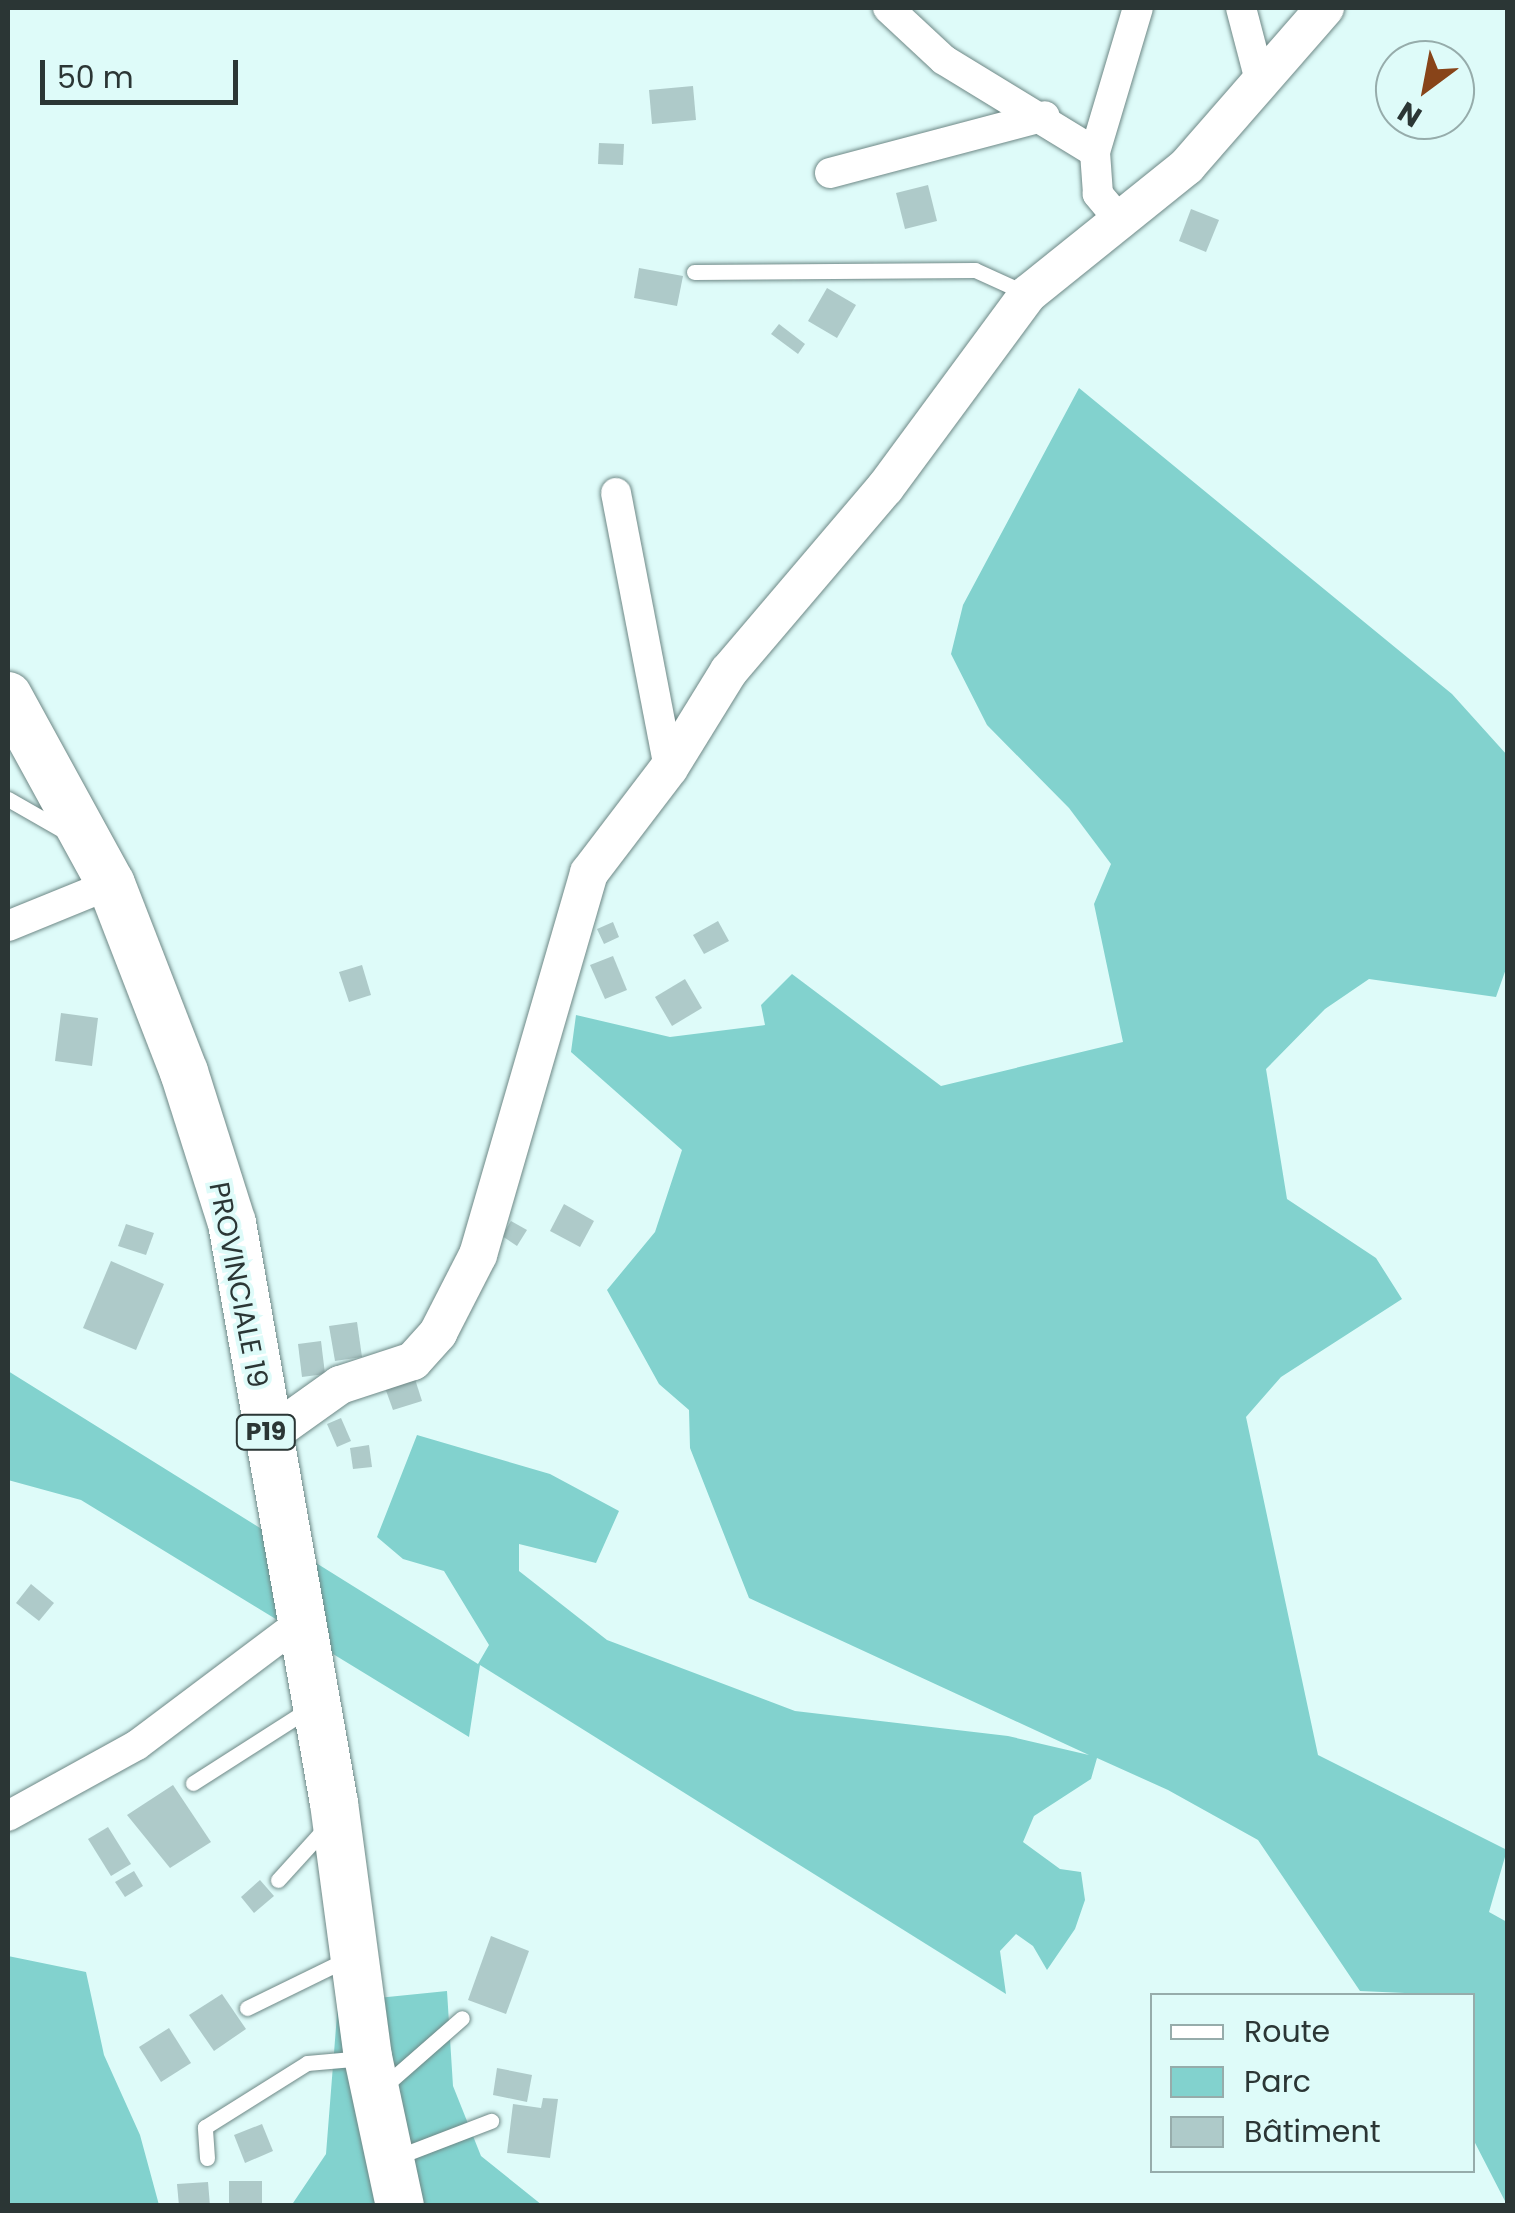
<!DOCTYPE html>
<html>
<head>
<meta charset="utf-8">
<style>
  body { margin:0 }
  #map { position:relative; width:1515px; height:2213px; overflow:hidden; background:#defbf9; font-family:Poppins,sans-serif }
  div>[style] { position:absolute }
  .green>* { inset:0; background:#82d2ce }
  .building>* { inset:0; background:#aecac9 }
  .roads { filter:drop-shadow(0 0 2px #6e8886) drop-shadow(0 0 2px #6e8886) }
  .service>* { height:15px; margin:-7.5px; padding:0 7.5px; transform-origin:7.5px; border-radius:7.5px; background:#fff }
  .minor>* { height:30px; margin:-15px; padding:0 15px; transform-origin:15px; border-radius:15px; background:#fff }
  .tertiary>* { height:38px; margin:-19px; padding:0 19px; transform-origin:19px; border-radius:19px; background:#fff }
  .primary>* { height:48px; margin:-24px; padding:0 24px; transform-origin:24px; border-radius:24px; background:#fff }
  span { translate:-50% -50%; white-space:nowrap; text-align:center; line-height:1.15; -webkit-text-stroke:8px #defbf9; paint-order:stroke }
  .shield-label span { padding:2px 8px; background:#defbf9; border:2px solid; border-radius:8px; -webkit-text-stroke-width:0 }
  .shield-label { font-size:25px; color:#2b3635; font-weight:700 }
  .street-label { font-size:28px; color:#2b3635 }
  .frame { position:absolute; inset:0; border:10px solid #2b3635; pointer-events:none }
  .legend { position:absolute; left:1150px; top:1993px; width:325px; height:180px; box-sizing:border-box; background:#defbf9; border:2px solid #96acab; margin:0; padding:12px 18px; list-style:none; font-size:30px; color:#2b3635 }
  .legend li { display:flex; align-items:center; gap:20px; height:50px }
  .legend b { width:50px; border:2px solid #96acab }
  .north { position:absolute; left:1375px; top:40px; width:100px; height:100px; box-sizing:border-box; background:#defbf9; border:2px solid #96acab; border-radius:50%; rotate:212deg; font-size:28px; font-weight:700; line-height:40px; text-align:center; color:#2b3635 }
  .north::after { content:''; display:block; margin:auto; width:35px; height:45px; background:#884419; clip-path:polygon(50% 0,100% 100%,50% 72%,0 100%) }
  .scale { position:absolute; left:40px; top:60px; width:198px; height:45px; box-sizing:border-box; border:5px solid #2b3635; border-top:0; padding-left:12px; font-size:30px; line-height:35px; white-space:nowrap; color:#2b3635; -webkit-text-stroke:8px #defbf9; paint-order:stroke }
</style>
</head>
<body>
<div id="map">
  <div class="green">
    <div style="clip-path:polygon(1079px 388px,1452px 694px,1507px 755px,1507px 966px,1496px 997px,1369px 979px,1325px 1009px,1266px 1069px,1287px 1199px,1376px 1258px,1402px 1299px,1281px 1377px,1246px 1417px,1318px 1755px,1507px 1850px,1489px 1912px,1507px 1922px,1507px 2205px,1473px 2139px,1472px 1996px,1360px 1991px,1258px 1840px,1168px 1790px,1097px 1758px,1091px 1779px,1034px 1816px,1023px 1842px,1060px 1869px,1081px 1872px,1085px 1900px,1075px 1929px,1047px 1970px,1033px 1946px,1016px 1934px,1000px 1951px,1006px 1994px,480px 1665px,469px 1737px,81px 1500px,8px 1480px,8px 1371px,478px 1664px,489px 1645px,444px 1571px,403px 1559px,377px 1537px,417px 1435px,550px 1474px,619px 1511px,596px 1563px,519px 1544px,519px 1571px,607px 1640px,795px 1711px,1008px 1736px,1089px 1755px,749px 1598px,690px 1448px,689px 1410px,659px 1384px,607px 1290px,655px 1232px,682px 1150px,571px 1052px,576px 1015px,670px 1037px,765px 1025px,761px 1005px,792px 974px,941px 1086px,1123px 1042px,1094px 904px,1111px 864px,1069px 808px,987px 725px,951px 654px,963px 605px)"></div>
    <div style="clip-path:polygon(8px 1956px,86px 1972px,104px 2055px,140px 2135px,159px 2205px,8px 2205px)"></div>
    <div style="clip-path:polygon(447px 1991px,453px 2086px,481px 2156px,542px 2205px,291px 2206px,326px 2154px,338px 2002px)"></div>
  </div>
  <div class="building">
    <div style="clip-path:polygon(693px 86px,696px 120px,652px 124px,649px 90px)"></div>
    <div style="clip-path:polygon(599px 143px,624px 144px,623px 165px,598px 164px)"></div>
    <div style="clip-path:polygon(928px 185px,937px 221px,905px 229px,896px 193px)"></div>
    <div style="clip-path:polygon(1191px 209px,1219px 220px,1206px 252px,1179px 241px)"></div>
    <div style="clip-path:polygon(639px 268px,683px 276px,677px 306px,634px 298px)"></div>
    <div style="clip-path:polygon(827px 288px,856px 305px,837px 338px,808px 321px)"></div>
    <div style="clip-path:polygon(779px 324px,805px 344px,798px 354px,771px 334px)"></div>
    <div style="clip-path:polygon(718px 921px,729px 941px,704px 954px,693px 935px)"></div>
    <div style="clip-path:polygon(613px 922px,619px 937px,604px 944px,597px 929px)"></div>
    <div style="clip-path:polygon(613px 956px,627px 990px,605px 999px,590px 965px)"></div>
    <div style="clip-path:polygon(362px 965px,371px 995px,349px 1002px,339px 972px)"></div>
    <div style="clip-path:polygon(685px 979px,702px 1008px,672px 1026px,655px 997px)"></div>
    <div style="clip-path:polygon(61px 1013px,98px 1018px,92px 1066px,55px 1061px)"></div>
    <div style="clip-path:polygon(564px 1204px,594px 1221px,580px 1247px,550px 1231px)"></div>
    <div style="clip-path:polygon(511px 1221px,527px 1230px,517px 1246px,502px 1236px)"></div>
    <div style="clip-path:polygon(126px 1224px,154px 1233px,146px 1255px,118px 1246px)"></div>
    <div style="clip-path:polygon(111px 1261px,164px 1284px,136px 1350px,83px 1328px)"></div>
    <div style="clip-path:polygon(357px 1322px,362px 1357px,335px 1361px,329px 1326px)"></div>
    <div style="clip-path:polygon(321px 1341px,325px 1374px,302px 1377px,298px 1344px)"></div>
    <div style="clip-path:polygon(414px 1376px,422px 1401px,393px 1410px,384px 1385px)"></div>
    <div style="clip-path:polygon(341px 1418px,351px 1441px,337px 1447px,327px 1424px)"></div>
    <div style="clip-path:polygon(369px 1445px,372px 1467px,353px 1469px,350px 1448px)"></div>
    <div style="clip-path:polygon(31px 1584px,54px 1603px,39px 1621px,16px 1603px)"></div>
    <div style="clip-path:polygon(173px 1785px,211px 1842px,170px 1868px,127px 1815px)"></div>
    <div style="clip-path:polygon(108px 1827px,131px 1864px,111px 1876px,88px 1839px)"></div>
    <div style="clip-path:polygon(134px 1871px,143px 1886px,125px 1897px,115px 1882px)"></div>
    <div style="clip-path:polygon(260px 1880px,274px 1896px,254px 1913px,241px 1897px)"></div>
    <div style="clip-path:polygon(491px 1936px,529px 1951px,506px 2014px,468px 2000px)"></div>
    <div style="clip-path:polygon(222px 1994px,246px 2029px,214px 2051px,189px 2015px)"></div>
    <div style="clip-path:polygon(169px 2028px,191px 2063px,161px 2082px,139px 2047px)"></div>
    <div style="clip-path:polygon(497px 2068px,532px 2075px,527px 2102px,493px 2095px)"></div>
    <div style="clip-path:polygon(543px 2098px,558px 2099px,550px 2158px,507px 2153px,513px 2104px,541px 2108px)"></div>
    <div style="clip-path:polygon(262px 2124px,273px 2151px,245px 2163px,234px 2135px)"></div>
    <div style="clip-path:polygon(229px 2181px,262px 2181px,262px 2206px,229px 2206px)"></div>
    <div style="clip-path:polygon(208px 2182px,210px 2206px,179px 2206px,177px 2184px)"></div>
  </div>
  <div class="roads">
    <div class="service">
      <div style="left:694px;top:272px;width:281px;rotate:-0.4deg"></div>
      <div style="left:975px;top:270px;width:58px;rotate:24.4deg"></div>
      <div style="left:8px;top:799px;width:70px;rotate:29.8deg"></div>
      <div style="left:193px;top:1783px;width:141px;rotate:-32.6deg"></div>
      <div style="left:278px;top:1880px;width:72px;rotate:-47.8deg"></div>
      <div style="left:247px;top:2008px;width:111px;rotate:-26.1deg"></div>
      <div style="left:382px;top:2088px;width:106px;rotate:-41.2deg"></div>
      <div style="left:397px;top:2157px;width:101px;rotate:-21deg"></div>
      <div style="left:207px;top:2158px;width:31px;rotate:-94deg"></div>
      <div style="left:205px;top:2127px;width:120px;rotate:-32.1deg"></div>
      <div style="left:307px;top:2063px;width:57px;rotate:-5deg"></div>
    </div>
    <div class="minor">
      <div style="left:888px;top:8px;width:76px;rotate:42.9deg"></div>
      <div style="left:944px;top:60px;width:177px;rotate:31.4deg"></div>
      <div style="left:1241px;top:8px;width:79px;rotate:75.3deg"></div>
      <div style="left:830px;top:173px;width:222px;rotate:-14.8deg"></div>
      <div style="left:1122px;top:223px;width:38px;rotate:-130deg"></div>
      <div style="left:1098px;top:194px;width:42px;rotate:-94.1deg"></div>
      <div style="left:1095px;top:152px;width:150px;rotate:-73.4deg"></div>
      <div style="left:616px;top:493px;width:280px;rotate:79.1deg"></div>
      <div style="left:8px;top:926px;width:111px;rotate:-22.2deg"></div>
      <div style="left:8px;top:1816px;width:147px;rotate:-28.8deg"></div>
      <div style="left:137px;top:1745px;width:206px;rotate:-36.9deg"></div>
    </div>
    <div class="tertiary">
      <div style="left:267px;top:1437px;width:90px;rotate:-35.5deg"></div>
      <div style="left:340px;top:1385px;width:77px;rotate:-18.2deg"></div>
      <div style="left:413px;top:1361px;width:38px;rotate:-48deg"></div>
      <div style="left:438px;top:1333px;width:88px;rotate:-62.9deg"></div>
      <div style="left:478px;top:1255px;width:398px;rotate:-73.8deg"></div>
      <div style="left:589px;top:873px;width:132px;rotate:-52.7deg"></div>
      <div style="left:669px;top:768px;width:114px;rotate:-58.3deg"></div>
      <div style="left:729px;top:671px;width:240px;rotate:-49.6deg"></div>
      <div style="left:885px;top:488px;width:241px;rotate:-53.6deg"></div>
      <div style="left:1028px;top:294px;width:204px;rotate:-38.8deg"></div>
      <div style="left:1187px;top:166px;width:210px;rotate:-48.9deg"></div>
    </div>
    <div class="primary">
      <div style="left:8px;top:696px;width:214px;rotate:61.3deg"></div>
      <div style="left:111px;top:884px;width:202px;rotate:68.8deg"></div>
      <div style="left:184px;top:1072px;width:158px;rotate:72.4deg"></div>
      <div style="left:232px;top:1223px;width:589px;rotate:80.03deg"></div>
      <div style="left:334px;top:1803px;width:256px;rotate:82.4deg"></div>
      <div style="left:368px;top:2057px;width:152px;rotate:77.9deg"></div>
    </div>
  </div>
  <div class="shield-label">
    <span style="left:266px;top:1432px">P19</span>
  </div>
  <div class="street-label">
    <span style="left:238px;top:1285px;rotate:79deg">PROVINCIALE 19</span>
  </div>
  <div class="frame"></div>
  <ul class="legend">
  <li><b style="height:12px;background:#fff"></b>Route</li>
  <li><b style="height:28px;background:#82d2ce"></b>Parc</li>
  <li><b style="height:28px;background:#aecac9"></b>Bâtiment</li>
  </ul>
  <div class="north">N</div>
  <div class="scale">50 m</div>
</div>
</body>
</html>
